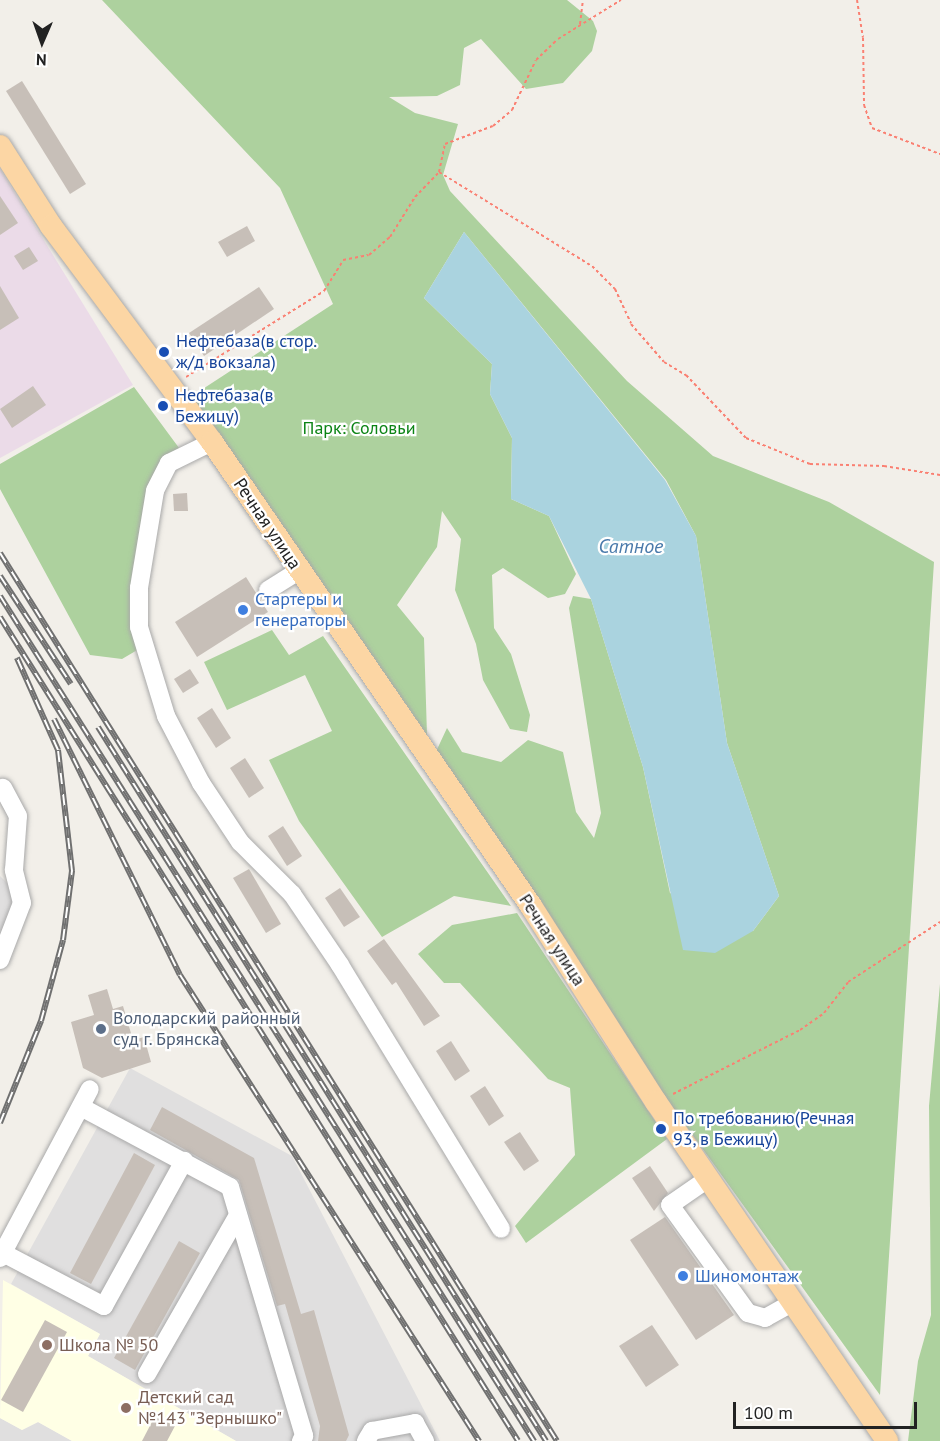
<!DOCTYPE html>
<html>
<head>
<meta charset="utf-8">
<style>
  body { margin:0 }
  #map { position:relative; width:940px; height:1441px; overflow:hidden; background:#f2efe9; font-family:"PT Sans",sans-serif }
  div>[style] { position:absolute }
  .residential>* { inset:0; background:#e0dfdf }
  .industrial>* { inset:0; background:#ebdbe8 }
  .education>* { inset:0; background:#ffffe5 }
  .forest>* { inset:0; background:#add19e }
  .water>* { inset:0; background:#aad3df }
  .building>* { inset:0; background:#c7bfb8 }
  .path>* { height:2px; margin-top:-1px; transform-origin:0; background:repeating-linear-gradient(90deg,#fa8072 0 3px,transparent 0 6px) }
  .roads { filter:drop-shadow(0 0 2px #a9a9a9) drop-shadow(0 0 2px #a9a9a9) }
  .minor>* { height:18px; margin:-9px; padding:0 9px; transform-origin:9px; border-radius:9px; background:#fff }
  .major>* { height:22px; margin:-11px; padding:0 11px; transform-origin:11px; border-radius:11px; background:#fcd6a4 }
  .rail>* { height:6px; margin-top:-3px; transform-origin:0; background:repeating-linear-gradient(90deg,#fff 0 11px,#707070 0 22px); box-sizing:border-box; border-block:2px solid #707070 }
  .dots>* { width:16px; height:16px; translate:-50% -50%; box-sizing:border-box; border:3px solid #fff; border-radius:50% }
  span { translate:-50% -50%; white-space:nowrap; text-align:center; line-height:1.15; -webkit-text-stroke:4.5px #fff; paint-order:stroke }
  .transit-label { font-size:18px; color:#164399 }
  .left { translate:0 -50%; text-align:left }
  .park-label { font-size:18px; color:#0c8416 }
  .street-label { font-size:18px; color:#222 }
  .shop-label { font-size:18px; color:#366cbe }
  .service-label { font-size:18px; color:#4e5e75 }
  .education-label { font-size:18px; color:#785e54 }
  .water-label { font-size:20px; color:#4a7aab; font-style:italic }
  .north { position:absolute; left:12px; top:12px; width:60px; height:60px; -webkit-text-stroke:4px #fff; paint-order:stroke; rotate:182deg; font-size:16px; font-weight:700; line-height:24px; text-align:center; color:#222 }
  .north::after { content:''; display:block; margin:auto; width:21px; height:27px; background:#222; clip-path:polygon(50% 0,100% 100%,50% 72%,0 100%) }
  .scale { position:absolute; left:733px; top:1402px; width:184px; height:27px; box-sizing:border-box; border:3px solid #222; border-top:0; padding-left:8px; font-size:18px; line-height:21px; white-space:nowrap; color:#222; -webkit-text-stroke:4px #fff; paint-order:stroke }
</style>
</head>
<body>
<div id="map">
  <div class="residential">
    <div style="clip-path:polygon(0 876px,27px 903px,0 954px)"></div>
    <div style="clip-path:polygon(130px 1068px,292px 1156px,440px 1441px,236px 1441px,88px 1356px,100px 1334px,11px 1284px)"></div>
    <div style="clip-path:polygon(0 1418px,22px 1430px,38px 1422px,72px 1441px,0 1441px)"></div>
  </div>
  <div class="industrial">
    <div style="clip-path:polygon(0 169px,133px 385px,0 458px)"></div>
  </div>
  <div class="education">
    <div style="clip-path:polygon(3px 1280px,100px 1334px,88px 1356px,236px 1441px,72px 1441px,38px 1422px,22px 1430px,0 1418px)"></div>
  </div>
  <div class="forest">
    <div style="clip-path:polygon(102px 0,567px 0,593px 21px,597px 31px,592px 51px,563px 83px,526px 89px,481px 39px,464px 48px,460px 85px,437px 96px,389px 97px,415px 113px,458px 124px,443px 175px,450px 191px,627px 381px,713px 456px,829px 502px,934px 562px,880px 1395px,666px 1098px,433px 758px,447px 728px,462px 752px,501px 762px,528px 740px,563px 752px,576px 812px,594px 838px,601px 813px,569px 608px,573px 596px,591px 599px,643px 767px,670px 893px,753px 931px,779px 896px,727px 743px,696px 536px,666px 480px,464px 232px,424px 298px,492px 364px,490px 394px,512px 438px,511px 499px,549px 516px,576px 574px,565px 594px,548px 598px,503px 568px,492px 575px,494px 628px,511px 654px,530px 715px,527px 732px,510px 729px,483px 680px,476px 644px,455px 590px,461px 539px,442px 511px,437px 547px,397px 605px,424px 638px,427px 735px,192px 396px,333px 304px,280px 188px)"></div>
    <div style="clip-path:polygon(134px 387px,182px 452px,151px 491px,139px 649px,122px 659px,90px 655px,0 489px,0 464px)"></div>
    <div style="clip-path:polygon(272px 630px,289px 655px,323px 636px,511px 906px,454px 896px,382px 937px,299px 821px,269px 760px,332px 731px,305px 675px,227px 710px,204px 662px)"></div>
    <div style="clip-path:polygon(517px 913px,667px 1139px,526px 1243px,515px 1226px,575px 1155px,570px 1088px,548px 1079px,460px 983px,444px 983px,418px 954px,452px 925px)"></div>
    <div style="clip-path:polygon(940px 984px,940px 1441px,908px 1441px,918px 1361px,931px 1315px,929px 1106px)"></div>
  </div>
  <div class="water">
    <div style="clip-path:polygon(464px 232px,665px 480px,696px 536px,727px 743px,779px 896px,753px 931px,715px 953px,683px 950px,643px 767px,591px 599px,549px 516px,511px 499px,512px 438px,490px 394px,492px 364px,424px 298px)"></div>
  </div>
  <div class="building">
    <div style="clip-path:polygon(22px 81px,86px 184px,70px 194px,6px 91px)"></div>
    <div style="clip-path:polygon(0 196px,18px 223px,0 235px)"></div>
    <div style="clip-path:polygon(247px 226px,255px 241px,227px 257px,218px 242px)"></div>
    <div style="clip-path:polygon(29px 247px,38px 261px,23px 270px,14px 256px)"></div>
    <div style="clip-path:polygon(0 286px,19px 318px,0 330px)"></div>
    <div style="clip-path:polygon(259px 287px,274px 309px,204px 356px,189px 333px)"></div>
    <div style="clip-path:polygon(33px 386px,46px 405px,12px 428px,0 409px)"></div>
    <div style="clip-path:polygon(187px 493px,188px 511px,174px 511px,173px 494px)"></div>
    <div style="clip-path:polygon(246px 577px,268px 612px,197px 657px,175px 622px)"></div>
    <div style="clip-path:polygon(190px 669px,199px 683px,183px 693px,174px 679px)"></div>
    <div style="clip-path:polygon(212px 708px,231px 738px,216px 748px,197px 718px)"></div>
    <div style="clip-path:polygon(245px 758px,264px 788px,249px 798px,230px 768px)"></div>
    <div style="clip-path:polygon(283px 826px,302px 856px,287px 866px,268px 836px)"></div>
    <div style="clip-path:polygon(249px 869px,281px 924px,266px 933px,233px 878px)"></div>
    <div style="clip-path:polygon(340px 888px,360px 917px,344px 927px,325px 898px)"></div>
    <div style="clip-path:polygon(384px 939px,440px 1016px,424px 1026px,396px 982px,392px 985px,367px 951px)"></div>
    <div style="clip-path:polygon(107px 989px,113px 1009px,123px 1006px,133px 1040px,144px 1037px,151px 1062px,102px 1078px,83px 1068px,71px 1022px,94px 1015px,88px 995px)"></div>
    <div style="clip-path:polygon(451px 1041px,470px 1071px,455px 1081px,436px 1051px)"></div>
    <div style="clip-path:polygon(485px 1086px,504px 1116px,489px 1126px,470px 1096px)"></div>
    <div style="clip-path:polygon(162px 1107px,254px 1158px,301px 1314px,314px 1310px,349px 1435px,346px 1441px,318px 1441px,320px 1426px,285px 1304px,277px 1306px,239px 1180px,150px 1130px)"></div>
    <div style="clip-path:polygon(520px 1132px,539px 1161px,524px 1171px,504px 1142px)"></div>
    <div style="clip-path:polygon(134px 1153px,155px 1165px,91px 1284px,70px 1273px)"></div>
    <div style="clip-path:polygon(650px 1166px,668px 1193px,654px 1211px,632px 1178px)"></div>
    <div style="clip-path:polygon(665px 1217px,734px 1315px,696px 1340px,630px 1240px)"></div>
    <div style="clip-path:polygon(179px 1241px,200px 1253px,135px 1370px,114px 1358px)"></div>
    <div style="clip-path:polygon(45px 1320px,67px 1332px,23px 1412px,1px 1400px)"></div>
    <div style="clip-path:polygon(652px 1325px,679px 1365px,646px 1387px,619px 1346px)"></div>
    <div style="clip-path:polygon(155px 1416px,175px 1426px,167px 1441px,142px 1441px)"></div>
  </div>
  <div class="path">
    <div style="left:857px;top:0;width:38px;rotate:81deg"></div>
    <div style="left:863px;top:38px;width:67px;rotate:89.1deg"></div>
    <div style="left:864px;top:105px;width:24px;rotate:71deg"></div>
    <div style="left:872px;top:128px;width:73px;rotate:20.9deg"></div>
    <div style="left:580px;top:24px;width:24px;rotate:-83deg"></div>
    <div style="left:439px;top:172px;width:29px;rotate:-78deg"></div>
    <div style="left:445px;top:144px;width:51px;rotate:-20.6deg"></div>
    <div style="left:493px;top:126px;width:25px;rotate:-40deg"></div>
    <div style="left:512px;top:110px;width:55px;rotate:-64.4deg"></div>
    <div style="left:536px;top:60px;width:30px;rotate:-44deg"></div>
    <div style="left:558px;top:39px;width:74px;rotate:-31.8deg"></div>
    <div style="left:186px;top:377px;width:163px;rotate:-31.9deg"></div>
    <div style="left:324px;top:291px;width:36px;rotate:-58deg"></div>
    <div style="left:343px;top:260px;width:26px;rotate:-11deg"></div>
    <div style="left:369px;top:255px;width:28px;rotate:-41deg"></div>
    <div style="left:390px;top:237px;width:47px;rotate:-58deg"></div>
    <div style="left:415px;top:197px;width:35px;rotate:-46deg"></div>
    <div style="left:439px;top:172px;width:180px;rotate:31.6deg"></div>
    <div style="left:592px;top:266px;width:33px;rotate:45deg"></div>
    <div style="left:615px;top:289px;width:38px;rotate:65deg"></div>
    <div style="left:631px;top:324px;width:50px;rotate:49deg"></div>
    <div style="left:664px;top:362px;width:26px;rotate:31deg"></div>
    <div style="left:686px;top:375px;width:87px;rotate:46.4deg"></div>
    <div style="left:746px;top:438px;width:69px;rotate:22.1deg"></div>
    <div style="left:810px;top:464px;width:74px;rotate:1.5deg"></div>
    <div style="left:884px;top:466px;width:57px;rotate:9.1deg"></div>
    <div style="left:673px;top:1094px;width:142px;rotate:-26.7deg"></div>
    <div style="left:800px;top:1030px;width:29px;rotate:-35deg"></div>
    <div style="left:824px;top:1013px;width:39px;rotate:-52deg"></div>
    <div style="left:848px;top:982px;width:110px;rotate:-33.1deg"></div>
  </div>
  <div class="roads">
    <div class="minor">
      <div style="left:212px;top:442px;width:48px;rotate:154deg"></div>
      <div style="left:169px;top:463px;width:31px;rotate:117deg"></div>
      <div style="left:155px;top:491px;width:98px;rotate:99.4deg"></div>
      <div style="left:139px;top:588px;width:39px;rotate:90deg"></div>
      <div style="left:139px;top:627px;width:93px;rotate:73.1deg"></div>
      <div style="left:166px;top:716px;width:76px;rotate:62.4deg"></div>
      <div style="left:201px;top:783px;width:71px;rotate:56.5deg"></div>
      <div style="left:240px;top:842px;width:74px;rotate:45deg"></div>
      <div style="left:292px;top:894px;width:86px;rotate:55.9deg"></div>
      <div style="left:340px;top:965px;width:309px;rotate:58.6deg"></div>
      <div style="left:268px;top:590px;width:36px;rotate:-32deg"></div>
      <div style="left:0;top:960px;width:61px;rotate:-68.9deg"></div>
      <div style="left:22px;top:903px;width:34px;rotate:-104deg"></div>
      <div style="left:14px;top:870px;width:54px;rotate:-85.8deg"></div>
      <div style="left:18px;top:816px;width:32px;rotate:-118deg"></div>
      <div style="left:81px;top:1107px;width:169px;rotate:28.2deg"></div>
      <div style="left:230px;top:1187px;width:260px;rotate:73.4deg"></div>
      <div style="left:304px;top:1436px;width:6px;rotate:121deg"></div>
      <div style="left:709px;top:1178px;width:47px;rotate:145.3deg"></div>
      <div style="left:670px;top:1205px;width:133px;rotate:54.2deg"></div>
      <div style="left:748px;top:1313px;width:18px;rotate:16deg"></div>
      <div style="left:765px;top:1318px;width:31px;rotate:-29deg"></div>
      <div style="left:3px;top:1253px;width:114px;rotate:27.7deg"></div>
      <div style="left:104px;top:1306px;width:166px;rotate:-61.1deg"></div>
      <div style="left:0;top:1258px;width:191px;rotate:-62deg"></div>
      <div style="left:147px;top:1374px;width:183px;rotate:-60.2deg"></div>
      <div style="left:366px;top:1441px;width:12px;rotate:-59deg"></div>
      <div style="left:372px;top:1431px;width:44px;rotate:-10.5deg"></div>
      <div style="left:415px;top:1423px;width:21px;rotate:61deg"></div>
    </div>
    <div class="major">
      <div style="left:0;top:146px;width:95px;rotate:57.5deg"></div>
      <div style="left:51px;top:226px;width:269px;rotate:53.3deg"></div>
      <div style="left:212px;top:442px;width:563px;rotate:55.49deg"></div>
      <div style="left:531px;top:906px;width:232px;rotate:57.5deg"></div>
      <div style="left:656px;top:1102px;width:410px;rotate:55.7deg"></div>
    </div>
  </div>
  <div class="rail">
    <div style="left:0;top:553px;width:1048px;rotate:57.9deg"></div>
    <div style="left:0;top:576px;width:129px;rotate:56.7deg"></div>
    <div style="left:0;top:596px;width:1000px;rotate:57.71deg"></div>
    <div style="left:0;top:617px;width:973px;rotate:57.84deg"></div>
    <div style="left:54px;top:719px;width:285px;rotate:63.8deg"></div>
    <div style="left:180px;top:975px;width:554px;rotate:57.31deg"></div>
    <div style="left:98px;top:727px;width:843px;rotate:57.89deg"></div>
    <div style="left:0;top:1123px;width:110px;rotate:-68.1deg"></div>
    <div style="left:41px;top:1021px;width:84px;rotate:-74.8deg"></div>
    <div style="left:63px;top:940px;width:70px;rotate:-82.6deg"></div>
    <div style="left:72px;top:871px;width:122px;rotate:-96.6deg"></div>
    <div style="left:58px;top:750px;width:101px;rotate:-114deg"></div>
  </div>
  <div class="dots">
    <div style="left:164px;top:352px;background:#1a4fb4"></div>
    <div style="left:163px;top:406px;background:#1a4fb4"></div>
    <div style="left:243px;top:610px;background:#3f7fe0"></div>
    <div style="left:101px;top:1029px;background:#5c6f8a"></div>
    <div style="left:661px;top:1129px;background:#1a4fb4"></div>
    <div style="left:683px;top:1276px;background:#3f7fe0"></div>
    <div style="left:47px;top:1345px;background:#8d6e63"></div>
    <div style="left:126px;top:1408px;background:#8d6e63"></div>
  </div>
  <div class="transit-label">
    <span class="left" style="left:176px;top:352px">Нефтебаза(в стор.<br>ж/д вокзала)</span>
    <span class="left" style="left:175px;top:406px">Нефтебаза(в<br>Бежицу)</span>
    <span class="left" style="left:673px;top:1129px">По требованию(Речная<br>93, в Бежицу)</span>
  </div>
  <div class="park-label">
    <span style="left:359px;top:428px">Парк: Соловьи</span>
  </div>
  <div class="street-label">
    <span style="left:267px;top:524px;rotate:56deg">Речная улица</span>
    <span style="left:552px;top:940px;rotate:57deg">Речная улица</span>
  </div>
  <div class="shop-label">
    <span class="left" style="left:255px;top:610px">Стартеры и<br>генераторы</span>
    <span class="left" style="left:695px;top:1276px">Шиномонтаж</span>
  </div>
  <div class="service-label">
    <span class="left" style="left:113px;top:1029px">Володарский районный<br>суд г. Брянска</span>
  </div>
  <div class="education-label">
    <span class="left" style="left:59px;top:1345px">Школа № 50</span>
    <span class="left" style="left:138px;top:1408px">Детский сад<br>№143 "Зернышко"</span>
  </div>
  <div class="water-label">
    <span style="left:631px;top:546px">Сатное</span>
  </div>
  <div class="north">N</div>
  <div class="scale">100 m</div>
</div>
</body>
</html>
